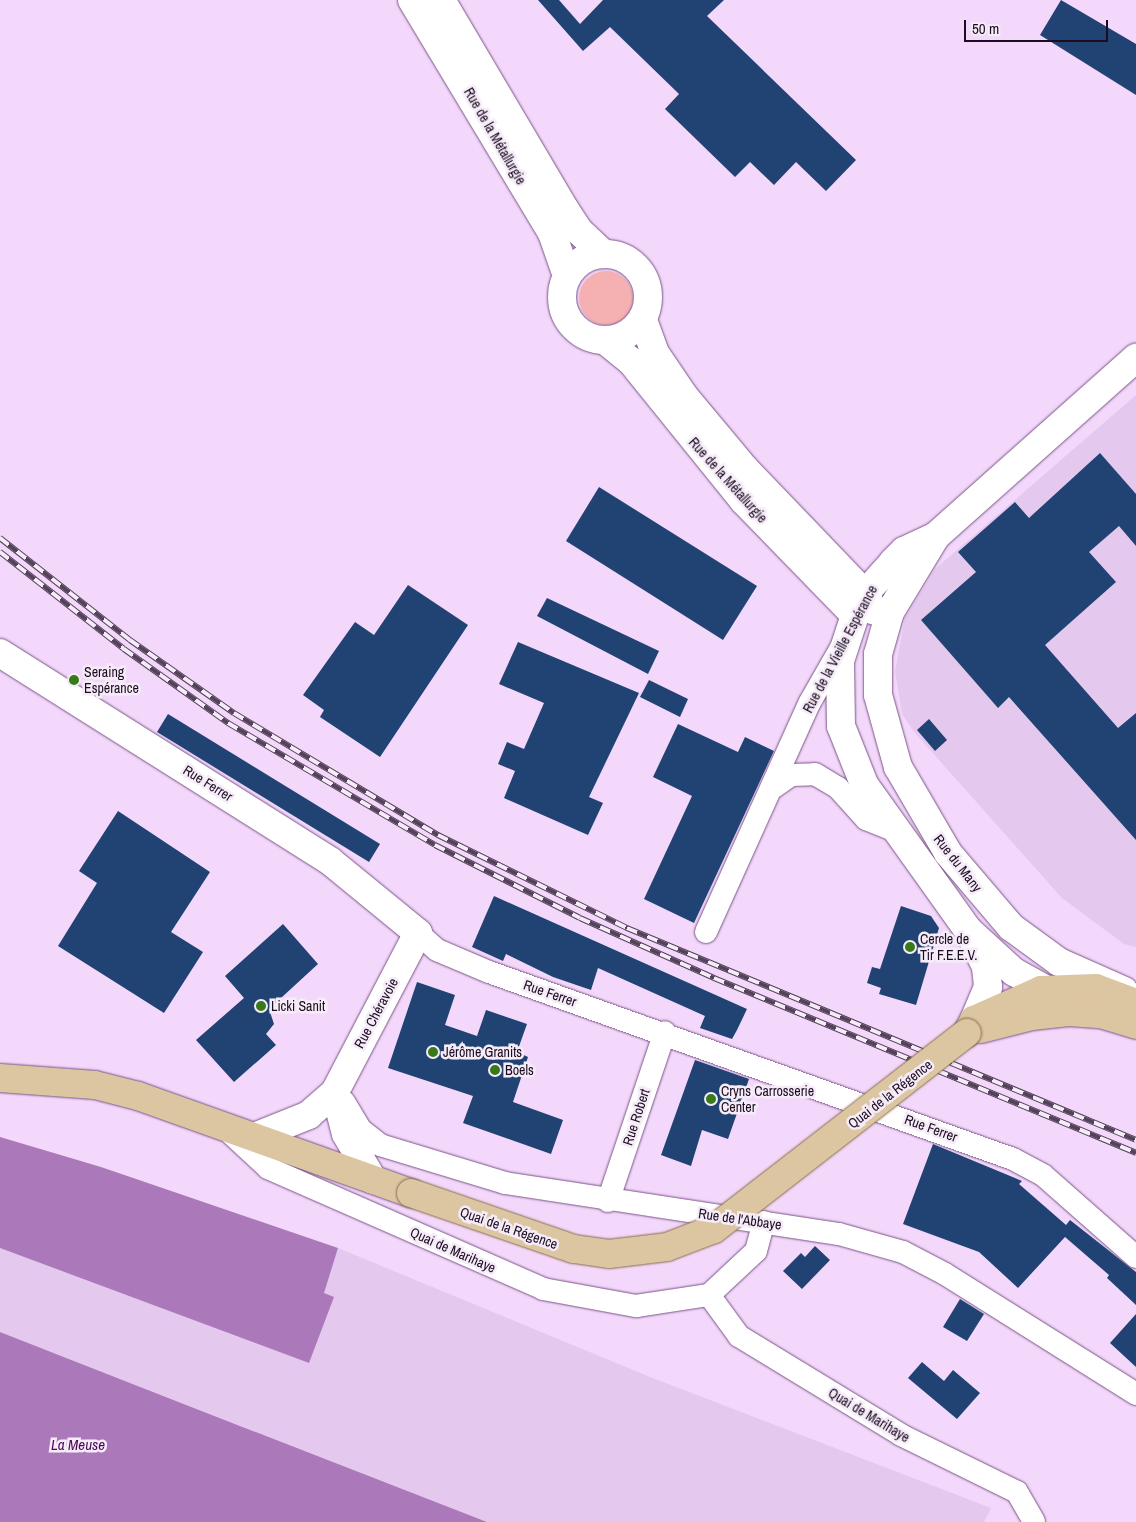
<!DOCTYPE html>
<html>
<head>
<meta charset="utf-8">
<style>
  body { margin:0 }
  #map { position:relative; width:1136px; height:1522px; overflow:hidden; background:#f3d8fb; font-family:"Archivo Narrow",sans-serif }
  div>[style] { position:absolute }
  .built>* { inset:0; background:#e5c8ee }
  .green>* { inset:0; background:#f5b1b2 }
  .round { border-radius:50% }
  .water>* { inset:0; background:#ab79ba }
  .building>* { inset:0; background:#214374 }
  .roads { filter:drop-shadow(0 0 1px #7b5388) drop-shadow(0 0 1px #7b5388) }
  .minor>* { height:22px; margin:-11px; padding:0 11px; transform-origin:11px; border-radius:11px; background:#fff }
  .tertiary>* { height:28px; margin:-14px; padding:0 14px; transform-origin:14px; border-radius:14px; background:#fff }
  .tertiary>.ring { margin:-14px; padding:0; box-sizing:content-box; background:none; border:28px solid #fff; border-radius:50% }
  .primary>* { height:28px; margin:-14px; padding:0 14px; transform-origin:14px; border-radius:14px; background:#dcc5a1 }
  .rail>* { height:5.5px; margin-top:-2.75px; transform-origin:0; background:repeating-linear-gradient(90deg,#f5ecf8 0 11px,#54425a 0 22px); box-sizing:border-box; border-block:1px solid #54425a }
  .bridges { filter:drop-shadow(0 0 1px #896b4b) drop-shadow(0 0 1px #896b4b) }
  .primary-bridge>* { height:28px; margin:-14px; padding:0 14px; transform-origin:14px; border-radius:14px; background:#dcc5a1 }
  .dots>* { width:14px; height:14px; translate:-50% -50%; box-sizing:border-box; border:2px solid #f5ecf8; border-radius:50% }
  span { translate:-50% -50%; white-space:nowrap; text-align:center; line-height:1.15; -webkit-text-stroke:5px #f5ecf8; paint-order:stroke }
  .street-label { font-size:14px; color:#1c0c21 }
  .poi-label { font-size:14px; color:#1c0c21 }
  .left { translate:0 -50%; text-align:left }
  .water-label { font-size:15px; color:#4a075a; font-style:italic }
  .scale { position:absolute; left:964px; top:20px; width:144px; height:22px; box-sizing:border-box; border:2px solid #1c0c21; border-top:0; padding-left:6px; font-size:15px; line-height:18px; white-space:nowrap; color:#1c0c21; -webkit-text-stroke:4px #f5ecf8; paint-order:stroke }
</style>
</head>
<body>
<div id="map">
  <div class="built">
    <div style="clip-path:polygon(1136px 395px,1136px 947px,1124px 944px,1062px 898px,914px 732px,902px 714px,895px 671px,905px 618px,935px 569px)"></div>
    <div style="clip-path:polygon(0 1248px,309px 1363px,333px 1297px,323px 1293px,338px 1248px,650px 1377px,991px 1508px,984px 1522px,487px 1522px,0 1332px)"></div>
  </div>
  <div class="green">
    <div class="round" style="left:579px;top:271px;width:54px;height:54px"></div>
  </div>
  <div class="water">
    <div style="clip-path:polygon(0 1137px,101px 1167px,338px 1248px,324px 1293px,334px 1297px,309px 1363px,0 1248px)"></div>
    <div style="clip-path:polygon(0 1332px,176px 1401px,487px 1522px,0 1522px)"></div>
  </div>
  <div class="building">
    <div style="clip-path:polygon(538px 0,559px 0,580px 24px,603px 0,724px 0,707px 16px,856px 160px,826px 191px,796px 162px,774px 185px,750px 162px,735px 177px,665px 109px,679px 94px,610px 27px,583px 51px)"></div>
    <div style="clip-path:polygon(1061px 0,1136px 44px,1136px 95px,1040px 35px)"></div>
    <div style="clip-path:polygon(1100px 453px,1136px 494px,1136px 546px,1119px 526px,1089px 552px,1116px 582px,1045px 645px,1118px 728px,1136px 713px,1136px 840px,1009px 697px,998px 708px,921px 620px,976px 572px,958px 552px,1015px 502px,1029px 518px)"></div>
    <div style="clip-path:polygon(599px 487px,757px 586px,723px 640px,566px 541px)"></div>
    <div style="clip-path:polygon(408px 585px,468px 625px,380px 757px,320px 717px,324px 710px,303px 695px,355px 622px,374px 635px)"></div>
    <div style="clip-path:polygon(547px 598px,659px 651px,648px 674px,537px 616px)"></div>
    <div style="clip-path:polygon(518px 642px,639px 693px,589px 797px,603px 803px,588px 835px,504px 798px,515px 771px,498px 764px,507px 742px,524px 749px,544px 703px,499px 684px)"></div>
    <div style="clip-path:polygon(649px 680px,688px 699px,680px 717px,640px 697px)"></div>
    <div style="clip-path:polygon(168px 714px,380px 844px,369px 862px,157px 732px)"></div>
    <div style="clip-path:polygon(929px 719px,947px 740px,935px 751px,917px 730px)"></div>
    <div style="clip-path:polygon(678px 724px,738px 752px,745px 737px,774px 751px,694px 923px,644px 899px,692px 796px,653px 777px)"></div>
    <div style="clip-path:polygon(118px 811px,210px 872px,171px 932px,203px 952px,164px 1013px,58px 946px,97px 883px,79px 871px)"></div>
    <div style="clip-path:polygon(494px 896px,747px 1009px,737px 1030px,732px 1039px,700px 1028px,705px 1016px,598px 968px,591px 990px,553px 977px,506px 954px,503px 961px,472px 947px)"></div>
    <div style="clip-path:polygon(901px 906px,931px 916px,939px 928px,916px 1005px,879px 994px,881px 988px,867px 983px,872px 967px,880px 969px)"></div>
    <div style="clip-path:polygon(283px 924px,318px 964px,269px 1009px,274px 1024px,266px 1034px,276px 1045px,234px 1082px,196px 1040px,244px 998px,225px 976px)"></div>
    <div style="clip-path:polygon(417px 982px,455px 995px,445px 1025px,477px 1036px,486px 1010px,527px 1024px,517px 1052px,528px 1057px,513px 1102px,563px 1120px,551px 1154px,463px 1123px,473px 1096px,388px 1068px)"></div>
    <div style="clip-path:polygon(695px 1060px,749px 1079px,728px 1139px,702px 1130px,691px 1166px,661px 1155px)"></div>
    <div style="clip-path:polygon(933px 1144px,1022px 1181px,1019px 1184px,1066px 1225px,1070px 1220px,1136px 1272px,1136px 1305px,1107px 1278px,1109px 1275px,1065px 1237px,1018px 1288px,979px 1252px,903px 1224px)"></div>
    <div style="clip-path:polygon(815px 1246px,830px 1260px,802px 1289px,783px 1271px,801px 1253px,805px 1257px)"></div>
    <div style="clip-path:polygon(960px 1299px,984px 1314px,967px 1341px,943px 1327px)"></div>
    <div style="clip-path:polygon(1136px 1314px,1136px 1367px,1110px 1343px)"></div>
    <div style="clip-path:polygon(922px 1362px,944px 1381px,953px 1370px,980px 1393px,957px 1419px,908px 1378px)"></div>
  </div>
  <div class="roads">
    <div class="minor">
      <div style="left:774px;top:787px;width:21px;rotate:-35deg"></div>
      <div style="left:791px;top:775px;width:24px;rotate:-2deg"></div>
      <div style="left:815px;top:774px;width:27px;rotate:31deg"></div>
      <div style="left:838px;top:788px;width:42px;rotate:47.9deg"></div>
      <div style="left:866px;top:819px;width:35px;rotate:22deg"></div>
      <div style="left:706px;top:932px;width:252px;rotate:-65.7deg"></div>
      <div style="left:810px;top:702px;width:64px;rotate:-60.3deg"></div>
      <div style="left:418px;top:933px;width:25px;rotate:42deg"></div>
      <div style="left:437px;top:950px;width:56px;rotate:22.9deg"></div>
      <div style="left:489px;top:972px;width:556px;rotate:19.64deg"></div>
      <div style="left:1013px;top:1159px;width:34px;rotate:28deg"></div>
      <div style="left:1043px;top:1175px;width:124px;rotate:41.4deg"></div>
      <div style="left:344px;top:1102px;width:33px;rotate:59deg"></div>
      <div style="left:361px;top:1130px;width:24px;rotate:38deg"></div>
      <div style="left:380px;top:1145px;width:131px;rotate:16.9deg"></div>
      <div style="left:505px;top:1183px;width:338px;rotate:8.7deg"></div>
      <div style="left:839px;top:1234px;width:66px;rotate:15.7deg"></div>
      <div style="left:903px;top:1252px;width:47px;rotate:27.6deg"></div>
      <div style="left:945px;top:1274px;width:226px;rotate:32.1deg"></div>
      <div style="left:227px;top:1130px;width:56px;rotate:42.8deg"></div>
      <div style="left:268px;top:1168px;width:300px;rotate:23.7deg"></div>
      <div style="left:543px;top:1289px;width:95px;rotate:10.4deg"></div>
      <div style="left:636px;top:1306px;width:74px;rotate:-8.6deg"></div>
      <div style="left:709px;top:1295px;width:64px;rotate:-43.1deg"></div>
      <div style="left:756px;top:1251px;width:30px;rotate:-75deg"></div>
      <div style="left:608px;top:1201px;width:178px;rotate:-71.4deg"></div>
      <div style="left:709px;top:1295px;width:51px;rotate:53.8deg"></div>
      <div style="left:739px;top:1336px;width:190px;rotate:31.4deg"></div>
      <div style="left:901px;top:1435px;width:129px;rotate:26.2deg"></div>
      <div style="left:1017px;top:1492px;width:34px;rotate:60deg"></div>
    </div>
    <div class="tertiary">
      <div style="left:412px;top:0;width:272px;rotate:59deg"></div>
      <div style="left:552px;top:233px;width:46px;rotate:70.8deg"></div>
      <div style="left:441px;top:0;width:245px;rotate:59.4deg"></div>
      <div style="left:566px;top:211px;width:24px;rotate:57deg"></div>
      <div style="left:579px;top:231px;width:34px;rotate:43deg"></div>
      <div class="ring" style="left:562px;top:254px;width:58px;height:58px"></div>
      <div style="left:643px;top:320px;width:35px;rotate:70deg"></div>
      <div style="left:655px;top:353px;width:52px;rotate:56deg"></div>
      <div style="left:684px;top:396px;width:95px;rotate:50.1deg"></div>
      <div style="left:745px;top:469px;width:175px;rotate:46.2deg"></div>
      <div style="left:866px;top:595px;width:17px;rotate:65deg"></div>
      <div style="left:606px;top:341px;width:32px;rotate:39deg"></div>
      <div style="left:631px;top:361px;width:179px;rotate:51.1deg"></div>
      <div style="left:743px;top:500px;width:161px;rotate:45.8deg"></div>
      <div style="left:936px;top:536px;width:89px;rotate:121.2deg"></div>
      <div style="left:890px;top:612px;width:44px;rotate:105.9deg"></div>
      <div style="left:878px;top:654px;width:41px;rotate:90deg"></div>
      <div style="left:878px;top:695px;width:75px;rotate:74.5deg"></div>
      <div style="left:898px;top:767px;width:99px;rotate:59.8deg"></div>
      <div style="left:948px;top:853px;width:97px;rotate:49.6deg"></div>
      <div style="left:1011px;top:927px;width:59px;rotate:36.1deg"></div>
      <div style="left:1059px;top:962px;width:71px;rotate:24deg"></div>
      <div style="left:0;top:653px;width:390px;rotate:32.2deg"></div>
      <div style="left:330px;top:861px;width:114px;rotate:39.3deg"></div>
      <div style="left:418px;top:933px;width:179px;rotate:117.6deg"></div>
      <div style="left:335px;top:1092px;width:35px;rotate:139deg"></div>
      <div style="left:309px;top:1115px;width:59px;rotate:158.2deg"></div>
      <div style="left:973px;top:940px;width:30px;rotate:64deg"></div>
      <div style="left:986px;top:967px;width:20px;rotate:84deg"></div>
      <div style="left:988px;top:987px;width:36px;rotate:113deg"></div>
      <div style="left:1061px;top:998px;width:54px;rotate:-151deg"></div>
      <div style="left:1014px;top:972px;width:62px;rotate:-137.6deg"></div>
      <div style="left:968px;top:930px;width:179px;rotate:-125.5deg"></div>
      <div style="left:864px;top:784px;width:62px;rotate:-111.6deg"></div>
      <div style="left:841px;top:726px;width:65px;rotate:-90.9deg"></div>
      <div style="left:840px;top:661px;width:48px;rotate:-71.9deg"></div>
      <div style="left:855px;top:615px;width:30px;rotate:-62deg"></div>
      <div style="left:869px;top:589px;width:36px;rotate:-48deg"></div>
      <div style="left:893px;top:562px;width:16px;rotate:-45deg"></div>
      <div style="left:904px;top:551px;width:35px;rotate:-25deg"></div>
      <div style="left:936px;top:536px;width:268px;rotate:-41.7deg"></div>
      <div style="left:335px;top:1092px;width:43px;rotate:75.3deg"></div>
      <div style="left:346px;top:1134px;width:53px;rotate:59.6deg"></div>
    </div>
    <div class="primary">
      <div style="left:981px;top:1029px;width:53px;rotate:-14.3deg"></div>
      <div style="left:1032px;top:1016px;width:37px;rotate:-6deg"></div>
      <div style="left:1069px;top:1012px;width:32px;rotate:4deg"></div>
      <div style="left:1101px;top:1014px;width:37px;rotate:17deg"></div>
      <div style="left:967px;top:1033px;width:15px;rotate:-62deg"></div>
      <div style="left:974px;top:1020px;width:73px;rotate:-24.1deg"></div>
      <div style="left:1041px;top:990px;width:55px;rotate:-2.1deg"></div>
      <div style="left:1096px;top:988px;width:43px;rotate:20.6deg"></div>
      <div style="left:0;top:1078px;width:95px;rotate:4.2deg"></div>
      <div style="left:95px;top:1085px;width:44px;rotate:14.3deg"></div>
      <div style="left:138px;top:1096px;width:290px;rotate:19.6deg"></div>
    </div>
  </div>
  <div class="rail">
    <div style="left:0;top:538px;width:165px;rotate:38.1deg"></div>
    <div style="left:130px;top:640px;width:127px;rotate:35.1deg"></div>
    <div style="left:234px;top:713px;width:238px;rotate:30.9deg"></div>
    <div style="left:438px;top:835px;width:211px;rotate:26.2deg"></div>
    <div style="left:627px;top:928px;width:551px;rotate:22.61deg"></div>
    <div style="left:0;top:552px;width:157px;rotate:38deg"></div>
    <div style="left:124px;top:649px;width:128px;rotate:35.4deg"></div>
    <div style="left:228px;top:723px;width:240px;rotate:30.5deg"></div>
    <div style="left:435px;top:845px;width:162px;rotate:26.7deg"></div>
    <div style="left:580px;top:918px;width:147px;rotate:24.1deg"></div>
    <div style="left:714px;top:978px;width:457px;rotate:22.5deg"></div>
  </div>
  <div class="bridges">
    <div class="primary-bridge">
      <div style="left:411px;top:1193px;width:172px;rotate:19deg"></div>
      <div style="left:574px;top:1249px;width:35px;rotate:8deg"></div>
      <div style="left:609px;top:1254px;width:58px;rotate:-6.9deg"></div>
      <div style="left:667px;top:1247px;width:50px;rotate:-21deg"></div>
      <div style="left:714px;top:1229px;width:320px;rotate:-37.8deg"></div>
    </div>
  </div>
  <div class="dots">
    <div style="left:74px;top:680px;background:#387a1a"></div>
    <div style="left:910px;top:947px;background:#387a1a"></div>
    <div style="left:261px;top:1006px;background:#387a1a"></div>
    <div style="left:433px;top:1052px;background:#387a1a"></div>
    <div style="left:495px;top:1070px;background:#387a1a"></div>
    <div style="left:711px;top:1099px;background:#387a1a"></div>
  </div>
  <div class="street-label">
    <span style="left:495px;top:136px;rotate:60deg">Rue de la Métallurgie</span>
    <span style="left:728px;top:480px;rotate:48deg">Rue de la Métallurgie</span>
    <span style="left:840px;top:649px;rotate:-62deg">Rue de la Vieille Espérance</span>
    <span style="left:208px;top:783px;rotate:32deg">Rue Ferrer</span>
    <span style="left:958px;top:863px;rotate:52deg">Rue du Many</span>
    <span style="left:550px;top:993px;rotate:19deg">Rue Ferrer</span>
    <span style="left:376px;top:1013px;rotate:-62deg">Rue Chéravoie</span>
    <span style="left:890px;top:1094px;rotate:-38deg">Quai de la Régence</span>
    <span style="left:636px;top:1117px;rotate:-72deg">Rue Robert</span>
    <span style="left:931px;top:1128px;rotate:20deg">Rue Ferrer</span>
    <span style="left:740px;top:1219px;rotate:8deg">Rue de l'Abbaye</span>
    <span style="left:509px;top:1228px;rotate:19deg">Quai de la Régence</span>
    <span style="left:453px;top:1250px;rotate:24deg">Quai de Marihaye</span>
    <span style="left:869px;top:1415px;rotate:31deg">Quai de Marihaye</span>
  </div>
  <div class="poi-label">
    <span class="left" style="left:84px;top:680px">Seraing<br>Espérance</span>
    <span class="left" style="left:920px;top:947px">Cercle de<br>Tir F.E.E.V.</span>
    <span class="left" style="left:271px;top:1006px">Licki Sanit</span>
    <span class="left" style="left:443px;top:1052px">Jérôme Granits</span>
    <span class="left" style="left:505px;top:1070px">Boels</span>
    <span class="left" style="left:721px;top:1099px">Cryns Carrosserie<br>Center</span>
  </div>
  <div class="water-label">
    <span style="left:78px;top:1445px">La Meuse</span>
  </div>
  <div class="scale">50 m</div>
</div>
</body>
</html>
